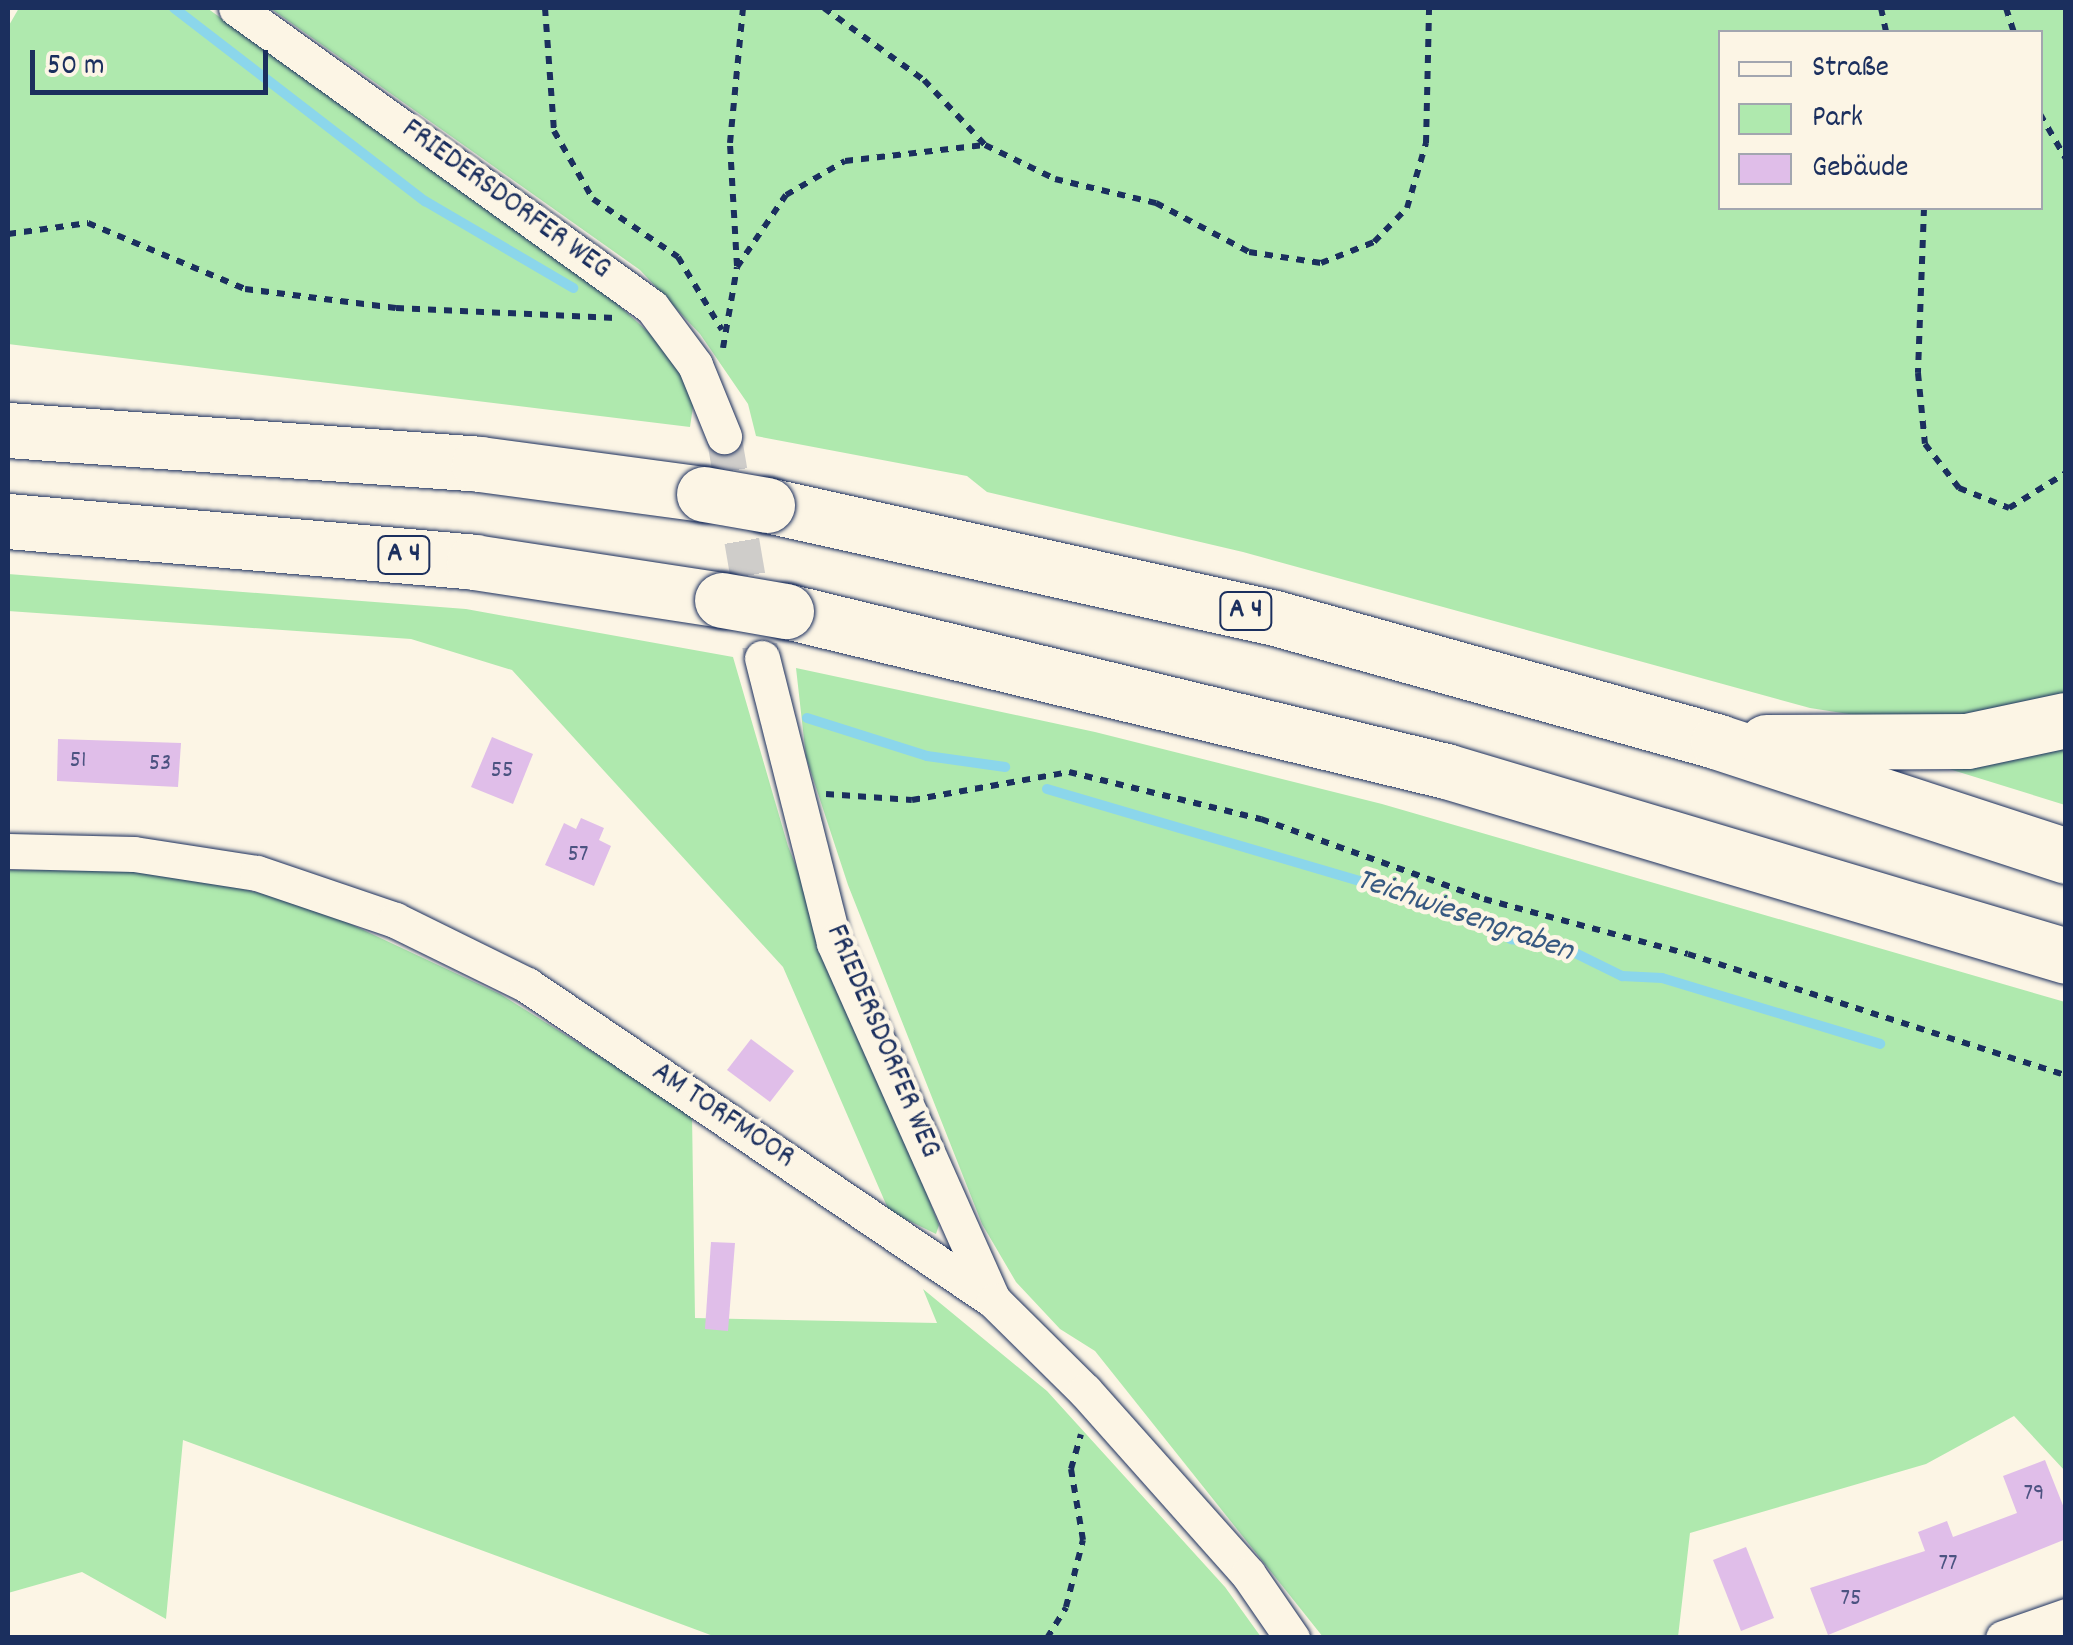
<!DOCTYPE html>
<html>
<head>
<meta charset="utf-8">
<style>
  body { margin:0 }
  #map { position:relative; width:2073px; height:1645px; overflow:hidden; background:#fcf5e5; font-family:Dekko,sans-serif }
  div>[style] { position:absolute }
  .green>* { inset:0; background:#afe9ae }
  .stream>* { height:10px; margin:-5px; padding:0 5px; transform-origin:5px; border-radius:5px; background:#8bd6eb }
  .building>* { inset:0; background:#e0bee9 }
  .street-tunnel>* { height:35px; margin-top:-17.5px; transform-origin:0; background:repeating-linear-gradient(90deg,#cfcdca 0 35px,transparent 0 53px) }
  .path>* { height:6px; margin-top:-3px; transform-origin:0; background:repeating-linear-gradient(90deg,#1b2f5e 0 8px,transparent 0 16px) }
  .roads { filter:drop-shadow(0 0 2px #1b2f5e) drop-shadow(0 0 2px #1b2f5e) }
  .street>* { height:35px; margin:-17.5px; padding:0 17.5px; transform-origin:17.5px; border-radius:17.5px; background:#fcf5e5 }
  .highway>* { height:55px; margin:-27.5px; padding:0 27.5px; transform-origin:27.5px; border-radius:27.5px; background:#fcf5e5 }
  .bridges { filter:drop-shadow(0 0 2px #1b2f5e) drop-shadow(0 0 2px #1b2f5e) }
  .highway-bridge>* { height:55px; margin:-27.5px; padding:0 27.5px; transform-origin:27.5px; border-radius:27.5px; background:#fcf5e5 }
  span { translate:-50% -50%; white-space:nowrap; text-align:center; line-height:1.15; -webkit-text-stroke:9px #fcf5e5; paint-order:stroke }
  .number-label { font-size:25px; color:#4c5381 }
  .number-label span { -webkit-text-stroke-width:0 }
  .shield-label span { padding:2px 8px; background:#fcf5e5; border:2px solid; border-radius:8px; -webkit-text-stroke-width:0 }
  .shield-label { font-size:28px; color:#1b2f5e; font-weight:700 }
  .street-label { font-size:30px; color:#1b2f5e }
  .water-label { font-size:32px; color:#375981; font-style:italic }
  .frame { position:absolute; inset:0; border:10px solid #1b2f5e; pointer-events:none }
  .legend { position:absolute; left:1718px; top:30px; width:325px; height:180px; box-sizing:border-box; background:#fcf5e5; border:2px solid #a2a6af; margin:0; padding:12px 18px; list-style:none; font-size:30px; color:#1b2f5e }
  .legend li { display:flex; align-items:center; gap:20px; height:50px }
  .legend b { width:50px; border:2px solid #a2a6af }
  .scale { position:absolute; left:30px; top:50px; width:238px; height:45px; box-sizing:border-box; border:5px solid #1b2f5e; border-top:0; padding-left:12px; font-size:30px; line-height:35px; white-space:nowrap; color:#1b2f5e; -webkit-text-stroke:8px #fcf5e5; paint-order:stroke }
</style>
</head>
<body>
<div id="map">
  <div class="green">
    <div style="clip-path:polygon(19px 8px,207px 8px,614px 301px,667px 349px,694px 400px,690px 427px,8px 344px,8px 27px)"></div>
    <div style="clip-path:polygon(evenodd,270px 8px,2065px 8px,2065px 697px,2039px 708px,1900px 722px,1810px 708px,1243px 552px,987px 492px,967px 476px,756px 436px,748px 404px,700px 334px,640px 270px,270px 8px,1720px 32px,2040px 32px,2040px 208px,1720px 208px,1720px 32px)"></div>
    <div style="clip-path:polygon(8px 574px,466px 609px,733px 657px,788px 846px,939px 1225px,936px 1234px,889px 1211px,783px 967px,512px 670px,411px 639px,8px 611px)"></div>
    <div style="clip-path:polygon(796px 668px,1095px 732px,1382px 804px,2065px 1002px,2065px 1471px,2014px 1416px,1926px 1464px,1690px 1533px,1678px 1637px,1323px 1637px,1095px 1351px,1060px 1329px,1016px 1282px,982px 1224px,848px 885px,806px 757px)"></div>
    <div style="clip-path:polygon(2065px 741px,2065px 805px,1946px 768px)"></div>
    <div style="clip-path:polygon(8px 870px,165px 871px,310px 905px,500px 994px,692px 1114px,695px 1318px,937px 1323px,923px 1289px,1047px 1391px,1225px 1587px,1261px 1637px,716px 1637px,183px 1440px,166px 1619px,82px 1572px,8px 1593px)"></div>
  </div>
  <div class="stream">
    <div style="left:174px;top:8px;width:317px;rotate:37.6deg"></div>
    <div style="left:425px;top:201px;width:172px;rotate:30.4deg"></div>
    <div style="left:807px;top:718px;width:126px;rotate:17.6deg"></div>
    <div style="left:927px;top:756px;width:79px;rotate:8deg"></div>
    <div style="left:1047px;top:789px;width:429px;rotate:16.4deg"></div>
    <div style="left:1459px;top:910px;width:60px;rotate:29.1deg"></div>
    <div style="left:1511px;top:939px;width:55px;rotate:9.5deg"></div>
    <div style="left:1565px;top:948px;width:64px;rotate:26.2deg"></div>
    <div style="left:1622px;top:976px;width:40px;rotate:2.9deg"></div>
    <div style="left:1662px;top:978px;width:228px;rotate:16.8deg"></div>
  </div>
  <div class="building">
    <div style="clip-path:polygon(492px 737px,533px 754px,513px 804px,471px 787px)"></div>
    <div style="clip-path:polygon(58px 739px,181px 743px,178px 787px,57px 781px)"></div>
    <div style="clip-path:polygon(581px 818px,604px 828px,599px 840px,611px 846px,594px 886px,545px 865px,564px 823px,576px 829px)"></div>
    <div style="clip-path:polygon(751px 1039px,794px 1071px,770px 1102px,727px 1070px)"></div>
    <div style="clip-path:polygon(711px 1242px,735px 1243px,728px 1331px,705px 1329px)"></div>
    <div style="clip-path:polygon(2045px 1460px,2066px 1513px,2066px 1539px,1828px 1635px,1810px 1588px,1925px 1551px,1918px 1532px,1947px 1521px,1953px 1537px,2017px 1513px,2003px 1476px)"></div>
    <div style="clip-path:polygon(1746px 1547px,1774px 1618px,1741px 1631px,1713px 1560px)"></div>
  </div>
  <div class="street-tunnel">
    <div style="left:724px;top:436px;width:225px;rotate:80.3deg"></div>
  </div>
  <div class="path">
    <div style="left:545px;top:8px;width:123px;rotate:85.8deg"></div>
    <div style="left:554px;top:131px;width:78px;rotate:60.2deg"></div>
    <div style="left:593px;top:199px;width:103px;rotate:34.3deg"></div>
    <div style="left:678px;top:257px;width:85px;rotate:58.9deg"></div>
    <div style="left:824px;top:8px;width:123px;rotate:35.8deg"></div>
    <div style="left:924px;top:80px;width:89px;rotate:46.8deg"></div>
    <div style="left:985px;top:145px;width:78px;rotate:25.9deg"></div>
    <div style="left:1055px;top:179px;width:104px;rotate:13.4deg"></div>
    <div style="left:1156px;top:203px;width:105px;rotate:27.8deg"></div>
    <div style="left:1249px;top:252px;width:73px;rotate:8.7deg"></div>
    <div style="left:1321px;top:263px;width:57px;rotate:-21.6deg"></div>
    <div style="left:1374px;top:242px;width:47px;rotate:-45.9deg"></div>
    <div style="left:1407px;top:208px;width:68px;rotate:-73.7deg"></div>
    <div style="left:1426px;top:143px;width:135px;rotate:-88.7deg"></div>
    <div style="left:1881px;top:8px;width:25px;rotate:78deg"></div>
    <div style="left:2006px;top:8px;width:25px;rotate:72deg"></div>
    <div style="left:2040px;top:114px;width:52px;rotate:60deg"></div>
    <div style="left:1924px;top:208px;width:165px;rotate:92.1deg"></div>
    <div style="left:1918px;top:373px;width:71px;rotate:84.4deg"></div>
    <div style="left:1925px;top:444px;width:56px;rotate:52.3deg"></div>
    <div style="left:1959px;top:488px;width:54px;rotate:21.8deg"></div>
    <div style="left:2009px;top:508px;width:67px;rotate:-31.6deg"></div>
    <div style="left:8px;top:234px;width:81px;rotate:-7.8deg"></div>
    <div style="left:88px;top:223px;width:170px;rotate:22.8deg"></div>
    <div style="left:245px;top:289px;width:152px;rotate:7.2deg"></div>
    <div style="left:396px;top:308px;width:219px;rotate:2.6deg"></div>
    <div style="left:737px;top:266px;width:123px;rotate:-93.3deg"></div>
    <div style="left:730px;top:143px;width:136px;rotate:-84.5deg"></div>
    <div style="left:723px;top:348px;width:82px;rotate:-80.2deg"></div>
    <div style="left:737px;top:267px;width:87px;rotate:-55.8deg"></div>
    <div style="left:786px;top:195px;width:68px;rotate:-30deg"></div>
    <div style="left:845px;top:161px;width:140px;rotate:-6.6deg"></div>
    <div style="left:826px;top:794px;width:86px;rotate:4deg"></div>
    <div style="left:912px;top:800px;width:159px;rotate:-10.1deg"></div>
    <div style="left:1069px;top:772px;width:198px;rotate:13.8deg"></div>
    <div style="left:1261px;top:819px;width:237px;rotate:19.7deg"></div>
    <div style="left:1484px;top:899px;width:211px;rotate:15.1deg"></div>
    <div style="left:1688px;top:954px;width:397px;rotate:17.8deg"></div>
    <div style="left:1047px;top:1638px;width:36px;rotate:-58deg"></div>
    <div style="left:1066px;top:1607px;width:69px;rotate:-75.8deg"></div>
    <div style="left:1083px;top:1540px;width:72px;rotate:-99.6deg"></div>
    <div style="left:1071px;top:1469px;width:36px;rotate:-74deg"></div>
  </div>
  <div class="roads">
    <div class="street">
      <div style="left:236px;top:8px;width:512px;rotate:35.71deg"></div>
      <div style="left:652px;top:307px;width:72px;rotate:53.4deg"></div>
      <div style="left:695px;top:365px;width:77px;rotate:67.8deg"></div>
      <div style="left:762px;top:658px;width:294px;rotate:75.8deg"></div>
      <div style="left:834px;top:943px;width:391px;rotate:66deg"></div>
      <div style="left:8px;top:851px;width:126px;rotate:1.4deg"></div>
      <div style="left:134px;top:854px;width:124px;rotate:8.8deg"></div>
      <div style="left:257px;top:873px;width:146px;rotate:18.8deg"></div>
      <div style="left:395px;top:920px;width:147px;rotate:26.2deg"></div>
      <div style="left:527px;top:985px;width:564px;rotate:34.08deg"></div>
      <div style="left:994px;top:1301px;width:128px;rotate:44.7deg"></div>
      <div style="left:1085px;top:1391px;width:245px;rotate:48.3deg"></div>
      <div style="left:1248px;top:1574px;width:78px;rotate:55.5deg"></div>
      <div style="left:2003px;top:1638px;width:67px;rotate:-19.2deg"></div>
    </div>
    <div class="highway">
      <div style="left:8px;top:430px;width:472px;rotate:4.1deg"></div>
      <div style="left:479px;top:464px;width:227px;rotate:7.6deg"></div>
      <div style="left:767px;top:505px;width:520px;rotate:12.54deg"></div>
      <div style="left:1275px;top:618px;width:460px;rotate:15.6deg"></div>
      <div style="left:1718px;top:742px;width:366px;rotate:18.1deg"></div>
      <div style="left:8px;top:521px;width:468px;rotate:5deg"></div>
      <div style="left:474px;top:562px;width:251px;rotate:8.7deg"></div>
      <div style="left:786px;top:611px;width:679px;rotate:13.63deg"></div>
      <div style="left:1446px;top:771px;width:647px;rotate:16.61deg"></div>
      <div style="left:1766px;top:742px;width:201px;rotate:-0.3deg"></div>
      <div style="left:1967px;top:741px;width:101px;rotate:-12deg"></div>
    </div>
  </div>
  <div class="bridges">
    <div class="highway-bridge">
      <div style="left:704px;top:494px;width:64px;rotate:9.9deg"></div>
      <div style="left:722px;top:600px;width:65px;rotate:9.8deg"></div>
    </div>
  </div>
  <div class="number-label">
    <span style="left:78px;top:761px">51</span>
    <span style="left:160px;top:764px">53</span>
    <span style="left:502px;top:771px">55</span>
    <span style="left:578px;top:855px">57</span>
    <span style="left:2034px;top:1494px">79</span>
    <span style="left:1948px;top:1564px">77</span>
    <span style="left:1851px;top:1599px">75</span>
  </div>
  <div class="shield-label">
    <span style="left:404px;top:555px">A 4</span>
    <span style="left:1246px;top:611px">A 4</span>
  </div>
  <div class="street-label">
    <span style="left:505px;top:201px;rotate:36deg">FRIEDERSDORFER WEG</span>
    <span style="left:881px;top:1042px;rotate:67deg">FRIEDERSDORFER WEG</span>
    <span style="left:722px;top:1117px;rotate:34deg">AM TORFMOOR</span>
  </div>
  <div class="water-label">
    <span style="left:1464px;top:917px;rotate:19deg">Teichwiesengraben</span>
  </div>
  <div class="frame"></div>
  <ul class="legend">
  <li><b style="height:12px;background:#fcf5e5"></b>Straße</li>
  <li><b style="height:28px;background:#afe9ae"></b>Park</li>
  <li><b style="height:28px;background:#e0bee9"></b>Gebäude</li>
  </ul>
  <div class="scale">50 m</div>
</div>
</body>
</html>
